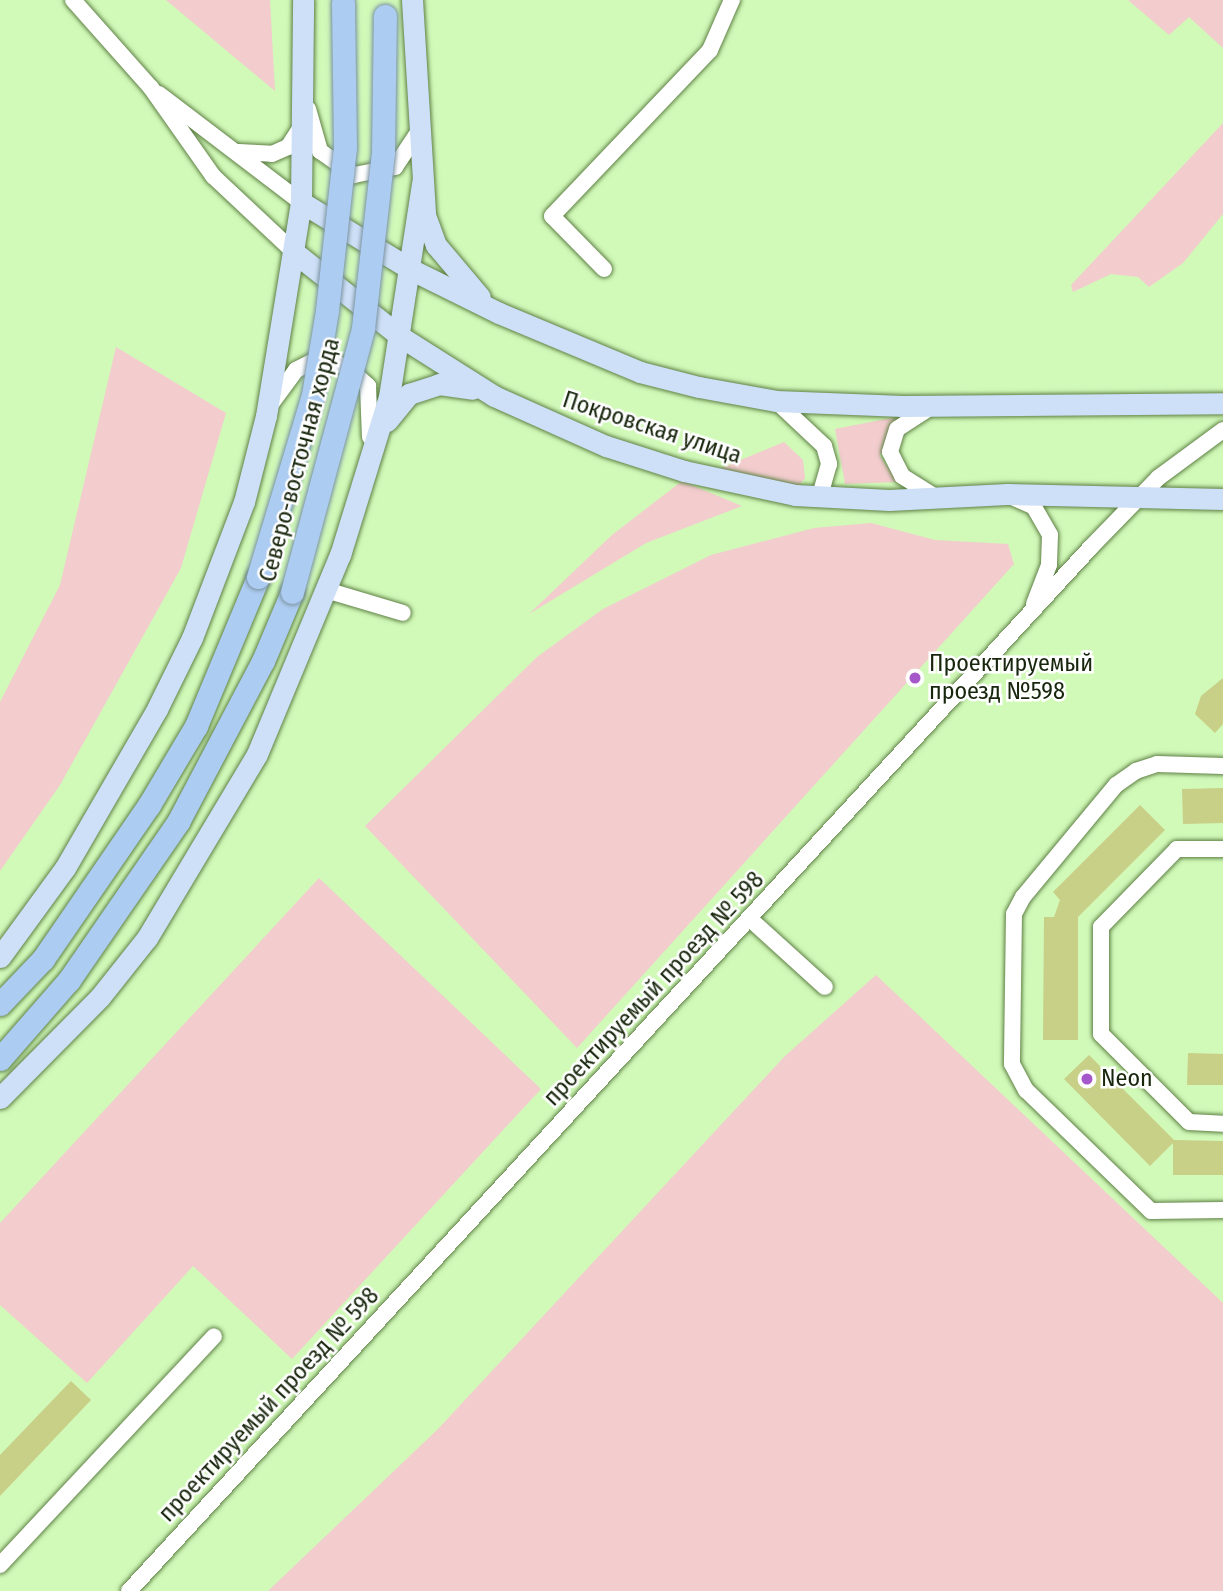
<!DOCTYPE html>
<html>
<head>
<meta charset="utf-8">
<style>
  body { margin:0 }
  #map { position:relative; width:1223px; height:1591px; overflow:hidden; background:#d1f9b8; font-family:"Fira Sans Condensed",sans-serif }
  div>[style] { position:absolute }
  .green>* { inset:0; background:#f3ccce }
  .building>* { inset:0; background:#c8cf87 }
  .roads { filter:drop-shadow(0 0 2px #5f8146) drop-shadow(0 0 2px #5f8146) }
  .minor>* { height:16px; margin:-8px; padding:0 8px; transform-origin:8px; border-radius:8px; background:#fff }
  .major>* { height:21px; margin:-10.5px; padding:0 10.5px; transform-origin:10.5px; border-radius:10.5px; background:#cee0f7 }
  .highway>* { height:23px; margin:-11.5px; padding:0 11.5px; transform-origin:11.5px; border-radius:11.5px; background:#adccf1 }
  .bridges { filter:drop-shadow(0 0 2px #7992a1) drop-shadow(0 0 2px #7992a1) }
  .highway-bridge>* { height:23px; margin:-11.5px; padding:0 11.5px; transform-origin:11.5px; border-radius:11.5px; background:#adccf1 }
  .dots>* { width:19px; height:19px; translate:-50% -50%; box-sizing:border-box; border:4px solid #fff; border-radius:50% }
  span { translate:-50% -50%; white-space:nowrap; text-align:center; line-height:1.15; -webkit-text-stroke:5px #fff; paint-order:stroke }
  .street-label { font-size:24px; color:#18260d }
  .poi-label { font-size:24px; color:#18260d }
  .left { translate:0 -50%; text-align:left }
</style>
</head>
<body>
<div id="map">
  <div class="green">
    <div style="clip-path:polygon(166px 0,270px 0,275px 91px)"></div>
    <div style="clip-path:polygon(1128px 0,1223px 0,1223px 48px,1189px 17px,1169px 35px)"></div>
    <div style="clip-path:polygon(1223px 123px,1223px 214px,1183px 263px,1149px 287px,1138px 277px,1111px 274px,1073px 292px,1071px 285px)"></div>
    <div style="clip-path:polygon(116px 347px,226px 413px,181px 568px,60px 785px,0 871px,0 702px,60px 585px)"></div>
    <div style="clip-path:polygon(896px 417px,880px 456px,897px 482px,845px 484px,835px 429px)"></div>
    <div style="clip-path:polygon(784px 442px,803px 460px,805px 478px,795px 490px,712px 472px)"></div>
    <div style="clip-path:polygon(682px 481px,742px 506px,646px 543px,529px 614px,612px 535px)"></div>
    <div style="clip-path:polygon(871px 523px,935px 540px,1008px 544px,1014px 564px,577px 1048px,365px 826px,537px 657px,603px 609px,711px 555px,814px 528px)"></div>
    <div style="clip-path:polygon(319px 878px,541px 1089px,292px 1359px,193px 1266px,87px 1383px,0 1305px,0 1223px)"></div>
    <div style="clip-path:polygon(876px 975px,1223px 1303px,1223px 1591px,268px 1591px,438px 1429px,785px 1056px)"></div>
  </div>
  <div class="building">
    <div style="clip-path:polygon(1223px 678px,1223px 724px,1215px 733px,1195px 714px,1201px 696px)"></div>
    <div style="clip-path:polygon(1223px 788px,1223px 823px,1183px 824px,1182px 789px)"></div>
    <div style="clip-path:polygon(1140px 805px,1165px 830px,1078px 917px,1078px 1040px,1043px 1040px,1044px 917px,1054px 917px,1060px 900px,1053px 892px)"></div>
    <div style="clip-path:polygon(1188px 1053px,1223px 1054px,1223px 1085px,1187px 1085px)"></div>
    <div style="clip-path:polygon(1089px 1055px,1174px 1140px,1223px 1141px,1223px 1175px,1173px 1175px,1173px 1143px,1150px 1166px,1064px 1079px)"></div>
    <div style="clip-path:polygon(71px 1381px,91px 1400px,0 1496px,0 1455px)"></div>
  </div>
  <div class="roads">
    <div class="minor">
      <div style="left:73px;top:0;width:118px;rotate:48.4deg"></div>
      <div style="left:151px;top:88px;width:108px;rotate:54.8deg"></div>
      <div style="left:213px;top:176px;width:112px;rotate:43.2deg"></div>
      <div style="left:159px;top:94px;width:178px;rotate:37.3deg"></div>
      <div style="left:308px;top:109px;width:44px;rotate:74.1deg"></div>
      <div style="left:320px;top:151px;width:42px;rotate:35.2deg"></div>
      <div style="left:354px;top:175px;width:42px;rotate:-11deg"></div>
      <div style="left:395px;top:167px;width:43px;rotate:-56.3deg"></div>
      <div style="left:239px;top:152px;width:33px;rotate:3deg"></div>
      <div style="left:272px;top:154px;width:17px;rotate:-24deg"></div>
      <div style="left:288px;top:147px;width:24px;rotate:-57deg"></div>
      <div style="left:604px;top:269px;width:74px;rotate:-134.5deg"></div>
      <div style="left:552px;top:216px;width:229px;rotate:-46.4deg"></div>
      <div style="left:710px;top:50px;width:55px;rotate:-66.3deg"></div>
      <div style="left:776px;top:401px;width:66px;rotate:43.2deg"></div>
      <div style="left:824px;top:446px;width:19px;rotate:74deg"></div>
      <div style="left:829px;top:464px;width:33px;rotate:106deg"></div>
      <div style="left:271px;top:404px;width:42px;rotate:-53.7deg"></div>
      <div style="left:296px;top:370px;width:20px;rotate:-27deg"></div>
      <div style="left:314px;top:361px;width:32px;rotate:9deg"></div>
      <div style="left:346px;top:366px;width:30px;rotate:42deg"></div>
      <div style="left:368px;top:386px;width:51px;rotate:87.8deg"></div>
      <div style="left:931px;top:407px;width:40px;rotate:147.1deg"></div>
      <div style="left:897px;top:429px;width:24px;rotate:107deg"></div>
      <div style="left:890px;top:452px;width:27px;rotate:63deg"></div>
      <div style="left:902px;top:476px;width:39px;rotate:32deg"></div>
      <div style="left:1012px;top:497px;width:24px;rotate:24deg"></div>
      <div style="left:1034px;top:507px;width:32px;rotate:60deg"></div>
      <div style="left:1050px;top:535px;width:30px;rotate:92deg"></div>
      <div style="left:1049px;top:565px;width:42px;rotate:111deg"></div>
      <div style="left:326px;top:590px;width:80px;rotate:16.6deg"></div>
      <div style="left:1223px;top:766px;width:66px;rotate:-178.3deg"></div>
      <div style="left:1157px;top:764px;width:22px;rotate:162deg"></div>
      <div style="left:1136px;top:771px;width:24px;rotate:145deg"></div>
      <div style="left:1116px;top:785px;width:146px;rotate:129.7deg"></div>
      <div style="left:1023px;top:897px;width:19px;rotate:118deg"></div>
      <div style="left:1014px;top:914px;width:150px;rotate:90.8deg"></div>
      <div style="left:1012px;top:1064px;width:30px;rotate:62deg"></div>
      <div style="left:1026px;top:1090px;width:174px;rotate:44.1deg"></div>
      <div style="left:1151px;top:1211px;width:72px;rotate:-0.8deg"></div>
      <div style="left:1223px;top:849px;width:46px;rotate:180deg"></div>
      <div style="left:1177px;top:849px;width:109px;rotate:134.3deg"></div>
      <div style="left:1101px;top:927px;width:107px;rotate:90deg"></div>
      <div style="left:1101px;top:1034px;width:124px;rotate:45deg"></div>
      <div style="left:1189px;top:1122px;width:34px;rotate:3deg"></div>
      <div style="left:750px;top:919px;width:101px;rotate:42.2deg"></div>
      <div style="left:0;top:1565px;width:313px;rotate:-46.9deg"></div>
      <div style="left:129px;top:1591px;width:1418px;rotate:-47.34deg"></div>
      <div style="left:1090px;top:548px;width:98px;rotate:-45.8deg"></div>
      <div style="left:1158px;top:478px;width:81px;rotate:-36.4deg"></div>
    </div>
    <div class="major">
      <div style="left:412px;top:0;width:215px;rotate:86.5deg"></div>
      <div style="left:425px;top:215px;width:32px;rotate:70deg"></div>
      <div style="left:436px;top:245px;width:68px;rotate:49.8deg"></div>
      <div style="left:301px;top:202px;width:130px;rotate:31.5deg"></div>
      <div style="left:412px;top:270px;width:97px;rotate:26.3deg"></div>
      <div style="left:499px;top:313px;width:153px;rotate:22.7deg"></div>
      <div style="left:640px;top:372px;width:61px;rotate:14.3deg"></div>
      <div style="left:699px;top:387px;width:78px;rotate:10.3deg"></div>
      <div style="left:776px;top:401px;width:127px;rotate:2.3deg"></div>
      <div style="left:903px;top:406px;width:320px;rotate:-0.5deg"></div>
      <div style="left:295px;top:253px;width:135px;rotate:38.4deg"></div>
      <div style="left:401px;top:337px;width:110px;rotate:32.4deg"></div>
      <div style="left:494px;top:396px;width:123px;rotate:24.1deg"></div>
      <div style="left:606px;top:446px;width:82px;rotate:17.8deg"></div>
      <div style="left:684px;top:471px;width:114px;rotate:12.2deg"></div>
      <div style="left:795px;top:495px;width:94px;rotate:3deg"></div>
      <div style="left:889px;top:500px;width:118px;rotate:-2.9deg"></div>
      <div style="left:1007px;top:494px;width:216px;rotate:1.3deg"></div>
      <div style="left:387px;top:421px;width:35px;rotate:-51deg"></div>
      <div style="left:409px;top:394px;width:32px;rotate:-18deg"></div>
      <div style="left:439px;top:384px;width:34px;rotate:8deg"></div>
      <div style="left:0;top:957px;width:110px;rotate:-53.9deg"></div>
      <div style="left:65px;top:868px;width:184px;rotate:-59.9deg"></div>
      <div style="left:157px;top:709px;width:79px;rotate:-63.8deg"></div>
      <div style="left:192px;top:638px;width:146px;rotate:-69.1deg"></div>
      <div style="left:244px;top:502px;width:89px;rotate:-75.7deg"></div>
      <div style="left:266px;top:416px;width:217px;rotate:-80.7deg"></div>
      <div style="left:301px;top:202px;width:202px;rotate:-89.4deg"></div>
      <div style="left:0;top:1098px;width:142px;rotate:-45.3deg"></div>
      <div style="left:100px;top:997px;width:75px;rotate:-51.5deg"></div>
      <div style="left:147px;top:938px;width:214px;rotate:-59.1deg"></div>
      <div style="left:257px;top:754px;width:216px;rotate:-67.4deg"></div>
      <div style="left:340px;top:555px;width:165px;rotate:-72.8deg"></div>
      <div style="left:389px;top:397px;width:217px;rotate:-81.2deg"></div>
    </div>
    <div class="highway">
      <div style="left:0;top:1004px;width:62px;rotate:-46.3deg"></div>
      <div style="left:43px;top:959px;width:187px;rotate:-55.5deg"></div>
      <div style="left:149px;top:805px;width:92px;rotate:-59.3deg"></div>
      <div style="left:196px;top:726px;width:161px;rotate:-67.4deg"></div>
      <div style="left:0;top:1059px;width:105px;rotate:-48.9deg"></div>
      <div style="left:69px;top:980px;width:192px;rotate:-55.4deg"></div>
      <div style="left:178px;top:822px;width:182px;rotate:-62.2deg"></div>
      <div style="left:263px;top:661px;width:75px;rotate:-67.2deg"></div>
    </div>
  </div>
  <div class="bridges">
    <div class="highway-bridge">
      <div style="left:258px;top:577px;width:190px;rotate:-73.2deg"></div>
      <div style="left:313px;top:395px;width:86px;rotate:-80.6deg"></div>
      <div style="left:327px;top:310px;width:163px;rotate:-83.7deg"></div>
      <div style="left:345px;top:148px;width:145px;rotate:-90.8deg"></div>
      <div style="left:292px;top:592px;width:273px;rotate:-74.9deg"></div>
      <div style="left:363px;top:328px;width:176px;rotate:-83.5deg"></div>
      <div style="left:383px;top:153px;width:137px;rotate:-89.2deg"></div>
    </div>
  </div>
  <div class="dots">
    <div style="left:915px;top:678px;background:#a558ca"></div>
    <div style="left:1087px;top:1079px;background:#a558ca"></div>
  </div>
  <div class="street-label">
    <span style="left:652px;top:428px;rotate:18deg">Покровская улица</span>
    <span style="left:300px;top:460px;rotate:-75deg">Северо-восточная хорда</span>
    <span style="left:654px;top:989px;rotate:-47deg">проектируемый проезд № 598</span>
    <span style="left:269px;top:1405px;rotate:-47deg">проектируемый проезд № 598</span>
  </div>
  <div class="poi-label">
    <span class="left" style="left:929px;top:678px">Проектируемый<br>проезд №598</span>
    <span class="left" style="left:1101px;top:1079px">Neon</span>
  </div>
</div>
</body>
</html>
